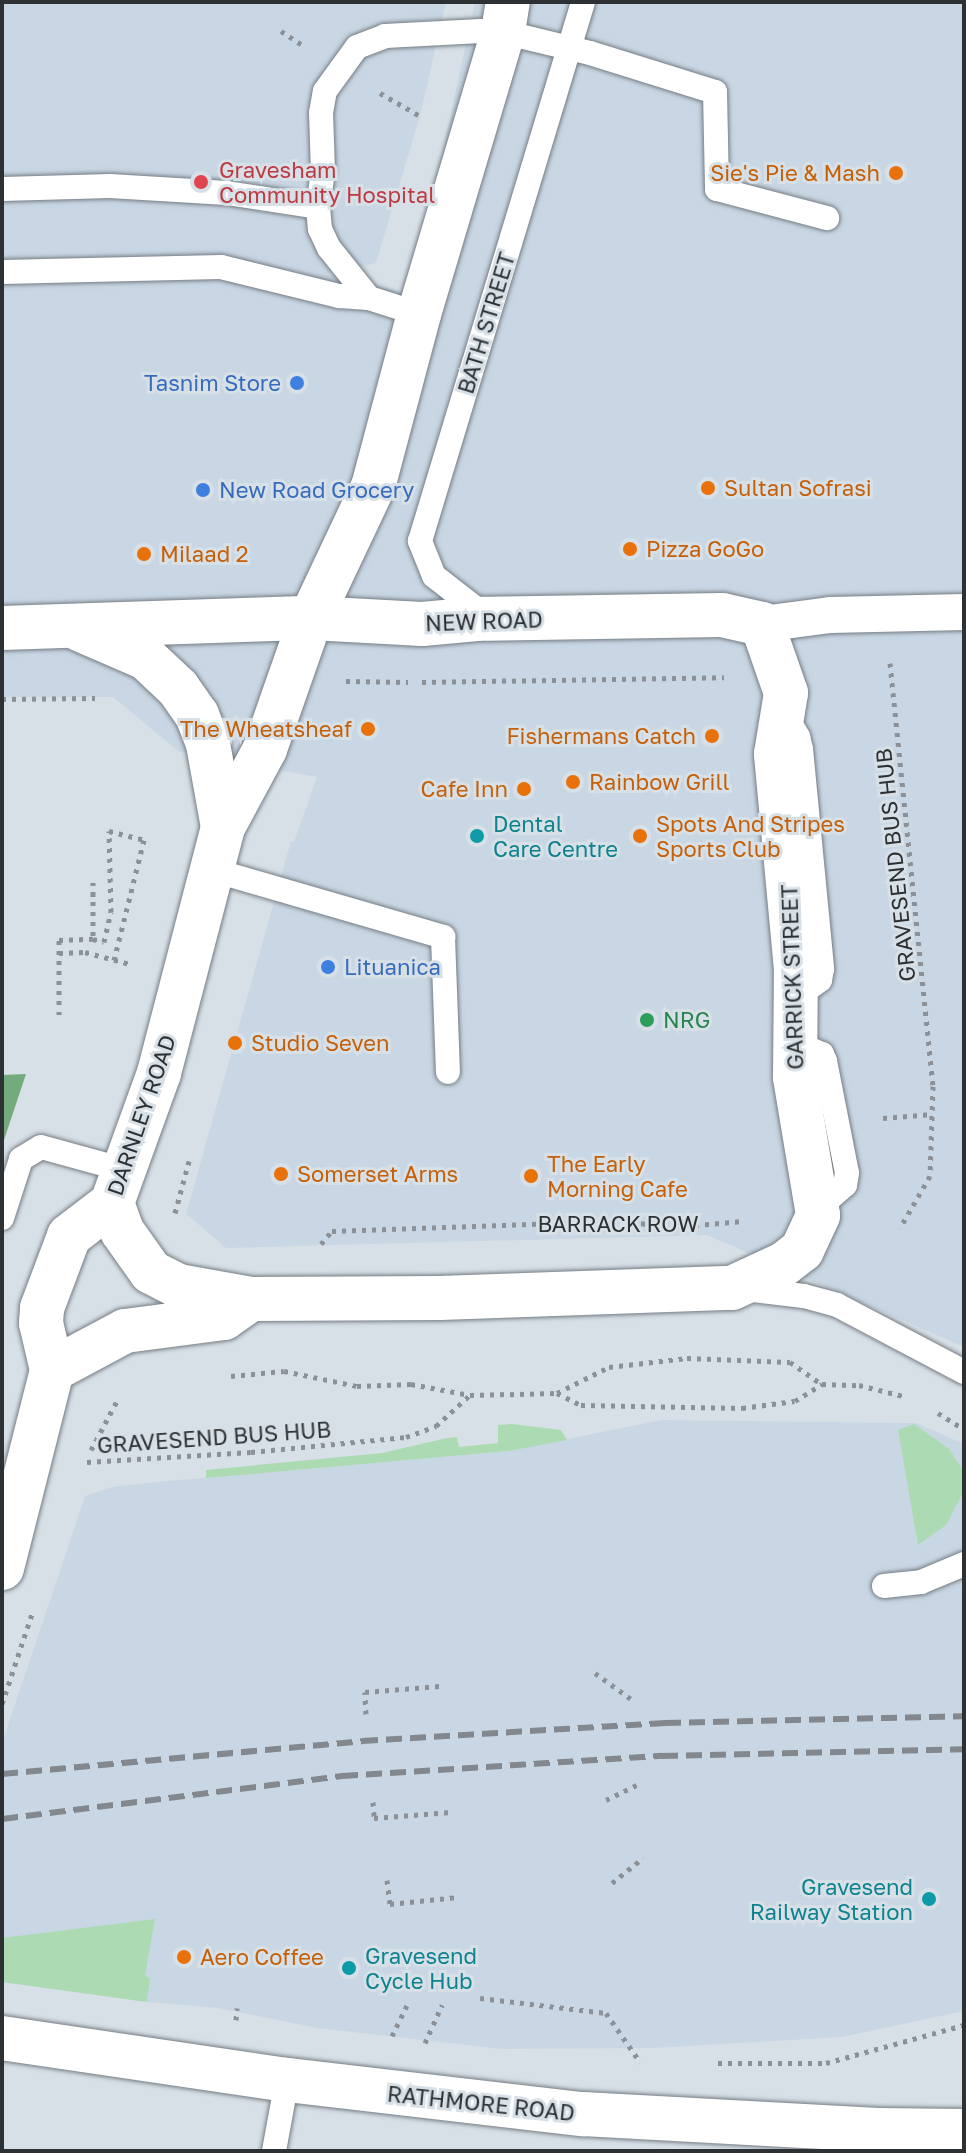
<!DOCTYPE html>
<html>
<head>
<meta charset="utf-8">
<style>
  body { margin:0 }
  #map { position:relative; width:966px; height:2153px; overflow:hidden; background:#d8e0e7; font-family:"Golos Text",sans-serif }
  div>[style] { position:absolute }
  .built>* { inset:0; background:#c9d7e4 }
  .green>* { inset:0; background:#acdbb3 }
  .forest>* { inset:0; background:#74ab7d }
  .path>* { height:5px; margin-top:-2.5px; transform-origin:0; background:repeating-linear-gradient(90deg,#8c9197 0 4px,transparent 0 10px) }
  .roads { filter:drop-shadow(0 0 2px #767d84) drop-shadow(0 0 2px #767d84) }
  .service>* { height:24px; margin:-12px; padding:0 12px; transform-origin:12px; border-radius:12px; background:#fff }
  .pedestrian>* { height:36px; margin:-18px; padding:0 18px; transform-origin:18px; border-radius:18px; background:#fff }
  .minor>* { height:44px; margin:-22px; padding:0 22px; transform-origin:22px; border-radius:22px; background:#fff }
  .primary>* { height:44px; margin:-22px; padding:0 22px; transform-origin:22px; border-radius:22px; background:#fff }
  .rail>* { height:6px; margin-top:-3px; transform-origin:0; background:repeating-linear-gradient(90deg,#82888d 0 16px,transparent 0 24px) }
  .dots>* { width:22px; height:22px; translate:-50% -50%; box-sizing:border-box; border:4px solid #d8e0e7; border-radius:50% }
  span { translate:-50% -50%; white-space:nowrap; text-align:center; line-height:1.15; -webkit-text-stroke:6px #d8e0e7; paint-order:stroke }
  .health-label { font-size:22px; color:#be3a42 }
  .left { translate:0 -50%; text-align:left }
  .food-label { font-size:22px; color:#c56008 }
  .right { translate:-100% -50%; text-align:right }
  .street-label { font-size:22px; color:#2e3134 }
  .shop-label { font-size:22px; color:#366cbe }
  .culture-label { font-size:22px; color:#0d838f }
  .leisure-label { font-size:22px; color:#27864d }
  .frame { position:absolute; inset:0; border:4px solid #2e3134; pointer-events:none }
</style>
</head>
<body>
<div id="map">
  <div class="built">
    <div style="clip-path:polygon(2px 2px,446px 2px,420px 116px,376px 263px,327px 274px,412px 294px,475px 2px,964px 2px,964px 1347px,707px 1235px,226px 1248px,186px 1214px,291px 841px,294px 842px,317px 777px,178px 751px,113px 697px,2px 697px)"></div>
    <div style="clip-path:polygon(661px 1420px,916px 1423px,964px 1444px,964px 2011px,842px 2037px,654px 2048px,501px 2049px,317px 2028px,218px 2008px,147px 2002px,2px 1982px,2px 1743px,85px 1496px,112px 1487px,146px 1483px,509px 1451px)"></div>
  </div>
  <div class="green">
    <div style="clip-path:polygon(512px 1424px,561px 1430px,567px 1440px,509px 1451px,206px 1478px,206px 1470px,382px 1453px,447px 1438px,457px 1437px,459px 1447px,498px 1443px,498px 1425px)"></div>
    <div style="clip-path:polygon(914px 1424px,949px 1449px,964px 1472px,964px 1491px,946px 1525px,918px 1545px,898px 1430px)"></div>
    <div style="clip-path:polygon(155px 1919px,145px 1976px,150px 1978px,147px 2002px,2px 1982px,2px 1938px)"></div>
  </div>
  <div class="forest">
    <div style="clip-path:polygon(26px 1074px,2px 1146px,2px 1075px)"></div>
  </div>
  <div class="path">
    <div style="left:281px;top:31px;width:24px;rotate:33deg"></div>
    <div style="left:380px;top:93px;width:46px;rotate:29.9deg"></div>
    <div style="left:890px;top:663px;width:425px;rotate:84.2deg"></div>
    <div style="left:933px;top:1086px;width:90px;rotate:91.9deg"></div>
    <div style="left:930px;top:1176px;width:60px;rotate:120deg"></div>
    <div style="left:346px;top:681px;width:62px;rotate:0.9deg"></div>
    <div style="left:422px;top:682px;width:302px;rotate:-0.9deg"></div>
    <div style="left:2px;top:699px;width:93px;rotate:-0.6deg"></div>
    <div style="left:93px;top:882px;width:57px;rotate:90deg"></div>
    <div style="left:93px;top:939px;width:11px;rotate:15deg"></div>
    <div style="left:104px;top:942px;width:31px;rotate:-77deg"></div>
    <div style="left:111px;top:912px;width:81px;rotate:-91.4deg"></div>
    <div style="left:109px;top:831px;width:36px;rotate:14deg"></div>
    <div style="left:144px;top:840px;width:124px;rotate:104deg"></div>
    <div style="left:59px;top:953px;width:26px;rotate:-2deg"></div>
    <div style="left:85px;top:952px;width:47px;rotate:14.9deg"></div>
    <div style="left:59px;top:1015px;width:75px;rotate:-90deg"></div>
    <div style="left:59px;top:940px;width:34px;rotate:-2deg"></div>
    <div style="left:883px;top:1118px;width:50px;rotate:-4.6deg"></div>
    <div style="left:175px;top:1213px;width:54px;rotate:-74.9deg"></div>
    <div style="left:321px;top:1244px;width:17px;rotate:-50deg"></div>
    <div style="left:332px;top:1231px;width:289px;rotate:-2deg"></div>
    <div style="left:621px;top:1221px;width:54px;rotate:6.3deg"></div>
    <div style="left:675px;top:1227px;width:68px;rotate:-5deg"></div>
    <div style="left:231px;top:1376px;width:53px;rotate:-5.4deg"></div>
    <div style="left:284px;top:1371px;width:75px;rotate:11.6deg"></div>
    <div style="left:357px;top:1386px;width:54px;rotate:-2.1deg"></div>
    <div style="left:411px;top:1384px;width:60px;rotate:10.6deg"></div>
    <div style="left:470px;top:1395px;width:87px;rotate:-1.3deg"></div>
    <div style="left:557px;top:1393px;width:27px;rotate:27deg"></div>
    <div style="left:581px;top:1405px;width:161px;rotate:1.1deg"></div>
    <div style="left:742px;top:1408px;width:53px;rotate:-7.5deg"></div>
    <div style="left:795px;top:1401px;width:32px;rotate:-32deg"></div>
    <div style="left:822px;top:1384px;width:37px;rotate:2deg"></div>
    <div style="left:859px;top:1385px;width:49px;rotate:14deg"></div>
    <div style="left:557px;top:1393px;width:58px;rotate:-26.6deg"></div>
    <div style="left:609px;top:1367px;width:79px;rotate:-6.6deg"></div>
    <div style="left:687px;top:1358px;width:103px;rotate:2.2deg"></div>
    <div style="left:790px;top:1362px;width:39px;rotate:35deg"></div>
    <div style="left:938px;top:1413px;width:31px;rotate:32deg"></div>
    <div style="left:91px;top:1450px;width:58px;rotate:-62.1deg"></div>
    <div style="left:87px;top:1462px;width:164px;rotate:-3.5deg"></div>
    <div style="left:251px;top:1452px;width:156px;rotate:-5.5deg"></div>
    <div style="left:406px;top:1437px;width:32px;rotate:-20deg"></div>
    <div style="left:436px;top:1426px;width:46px;rotate:-42.4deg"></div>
    <div style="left:595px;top:1673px;width:44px;rotate:35.8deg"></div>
    <div style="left:2px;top:1704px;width:95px;rotate:-71.6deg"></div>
    <div style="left:366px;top:1714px;width:22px;rotate:-93deg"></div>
    <div style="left:365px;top:1692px;width:75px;rotate:-4.6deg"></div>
    <div style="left:606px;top:1800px;width:37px;rotate:-26deg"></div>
    <div style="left:373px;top:1802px;width:16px;rotate:86deg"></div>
    <div style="left:374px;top:1818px;width:77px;rotate:-4.5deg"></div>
    <div style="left:387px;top:1880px;width:24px;rotate:83deg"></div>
    <div style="left:390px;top:1904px;width:68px;rotate:-5.9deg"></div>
    <div style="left:612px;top:1883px;width:40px;rotate:-39deg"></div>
    <div style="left:480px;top:1998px;width:127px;rotate:6.8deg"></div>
    <div style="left:606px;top:2013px;width:60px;rotate:55.2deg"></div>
    <div style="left:236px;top:2020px;width:12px;rotate:-85deg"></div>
    <div style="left:392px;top:2036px;width:34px;rotate:-64deg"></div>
    <div style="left:425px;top:2043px;width:42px;rotate:-65.9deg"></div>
    <div style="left:718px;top:2063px;width:108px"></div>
    <div style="left:826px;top:2063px;width:143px;rotate:-15.4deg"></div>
  </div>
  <div class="roads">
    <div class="service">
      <div style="left:2px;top:189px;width:108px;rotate:-1.6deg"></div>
      <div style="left:110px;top:186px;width:117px;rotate:3.4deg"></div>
      <div style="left:227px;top:193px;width:92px;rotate:8.7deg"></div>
      <div style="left:318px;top:207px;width:22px;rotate:85deg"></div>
      <div style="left:320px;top:229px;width:21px;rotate:65deg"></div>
      <div style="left:329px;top:248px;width:64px;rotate:51.3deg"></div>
      <div style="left:369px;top:298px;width:52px;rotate:17.7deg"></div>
      <div style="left:318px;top:207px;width:35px;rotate:-82deg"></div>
      <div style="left:323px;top:172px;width:59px;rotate:-91.9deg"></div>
      <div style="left:321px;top:113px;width:22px;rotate:-80deg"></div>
      <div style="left:325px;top:91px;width:54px;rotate:-54deg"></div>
      <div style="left:357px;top:47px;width:30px;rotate:-21deg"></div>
      <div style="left:385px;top:36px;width:96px;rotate:-3deg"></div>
      <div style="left:481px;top:31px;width:22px;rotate:3deg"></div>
      <div style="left:503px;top:32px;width:89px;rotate:13.6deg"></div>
      <div style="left:590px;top:53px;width:131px;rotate:17.3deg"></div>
      <div style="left:715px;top:92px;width:97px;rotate:88.8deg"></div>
      <div style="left:717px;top:189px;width:114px;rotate:14.8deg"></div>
      <div style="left:2px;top:272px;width:219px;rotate:-1.3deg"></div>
      <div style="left:221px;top:267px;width:122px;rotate:13.8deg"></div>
      <div style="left:339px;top:296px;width:30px;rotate:4deg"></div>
      <div style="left:488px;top:618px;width:68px;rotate:-142.1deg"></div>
      <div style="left:434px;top:576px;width:38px;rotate:-112deg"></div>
      <div style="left:420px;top:541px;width:563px;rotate:-73.17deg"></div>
      <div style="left:785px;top:715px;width:26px;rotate:59deg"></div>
      <div style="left:798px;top:737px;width:12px;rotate:76deg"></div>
      <div style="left:801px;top:749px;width:221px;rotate:84.5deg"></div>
      <div style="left:822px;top:969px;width:11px;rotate:100deg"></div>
      <div style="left:820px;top:980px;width:29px;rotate:144deg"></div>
      <div style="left:213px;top:870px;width:240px;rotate:16.2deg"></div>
      <div style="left:443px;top:937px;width:135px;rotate:87.9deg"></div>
      <div style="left:796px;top:1043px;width:28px;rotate:23deg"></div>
      <div style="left:822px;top:1054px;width:8px;rotate:67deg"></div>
      <div style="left:825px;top:1061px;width:114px;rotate:78.9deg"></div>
      <div style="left:847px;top:1173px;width:12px;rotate:99deg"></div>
      <div style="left:845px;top:1185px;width:35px;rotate:139deg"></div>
      <div style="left:2px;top:1218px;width:62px;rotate:-72.1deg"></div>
      <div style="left:21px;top:1159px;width:23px;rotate:-31deg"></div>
      <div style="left:41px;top:1147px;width:87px;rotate:15.3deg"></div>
      <div style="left:745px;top:1289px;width:59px;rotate:6.8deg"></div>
      <div style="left:804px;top:1296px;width:34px;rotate:15deg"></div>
      <div style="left:837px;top:1305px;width:144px;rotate:27.8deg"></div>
      <div style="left:884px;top:1586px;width:37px;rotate:-6deg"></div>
      <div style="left:921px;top:1582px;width:47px;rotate:-22.7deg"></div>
      <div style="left:274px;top:2151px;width:72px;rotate:-79.6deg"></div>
    </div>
    <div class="pedestrian">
      <div style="left:762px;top:624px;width:69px;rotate:-7.5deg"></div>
      <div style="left:830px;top:615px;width:134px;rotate:-1.3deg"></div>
    </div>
    <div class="minor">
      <div style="left:112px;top:1203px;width:30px;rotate:70deg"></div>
      <div style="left:122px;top:1231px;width:50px;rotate:54.7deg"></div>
      <div style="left:151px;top:1272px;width:30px;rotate:27deg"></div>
      <div style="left:178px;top:1286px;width:74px;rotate:10.1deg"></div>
      <div style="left:251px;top:1299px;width:189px;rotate:-0.3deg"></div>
      <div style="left:440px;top:1298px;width:292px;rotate:-2deg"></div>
      <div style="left:732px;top:1288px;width:57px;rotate:-24.8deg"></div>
      <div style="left:784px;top:1264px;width:23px;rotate:-38deg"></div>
      <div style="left:802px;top:1250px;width:38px;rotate:-65deg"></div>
      <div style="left:818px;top:1215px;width:140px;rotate:-99.5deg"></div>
      <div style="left:795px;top:1077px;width:107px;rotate:-89.5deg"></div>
      <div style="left:796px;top:970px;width:217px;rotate:-95.3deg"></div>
      <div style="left:776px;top:754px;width:62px;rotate:-80.7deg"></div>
      <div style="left:786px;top:693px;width:73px;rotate:-109.2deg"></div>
      <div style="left:762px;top:624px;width:41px;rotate:-167.3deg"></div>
      <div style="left:722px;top:615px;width:245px;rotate:179.1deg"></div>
      <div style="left:477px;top:619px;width:55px;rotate:174.8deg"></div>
      <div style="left:422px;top:624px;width:111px;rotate:-176.9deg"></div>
      <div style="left:52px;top:1370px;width:83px;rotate:-28.1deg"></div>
      <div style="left:125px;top:1331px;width:100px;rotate:-7.5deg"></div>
      <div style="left:224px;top:1318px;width:33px;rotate:-35deg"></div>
    </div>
    <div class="primary">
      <div style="left:2px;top:628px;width:309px;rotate:-1.9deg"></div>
      <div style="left:79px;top:629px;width:73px;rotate:23.4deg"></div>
      <div style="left:146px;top:658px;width:44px;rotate:43.2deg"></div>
      <div style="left:178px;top:688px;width:33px;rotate:55deg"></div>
      <div style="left:197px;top:715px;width:31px;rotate:69deg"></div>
      <div style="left:208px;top:744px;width:84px;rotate:79.8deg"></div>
      <div style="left:2px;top:1568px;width:204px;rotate:-75.8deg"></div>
      <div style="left:52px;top:1370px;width:48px;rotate:-103.2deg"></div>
      <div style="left:41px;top:1323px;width:15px;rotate:-86deg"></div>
      <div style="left:42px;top:1308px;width:77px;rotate:-69.4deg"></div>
      <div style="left:69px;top:1236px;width:54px;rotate:-37.5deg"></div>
      <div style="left:112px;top:1203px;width:138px;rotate:-70.1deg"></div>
      <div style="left:159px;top:1073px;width:254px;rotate:-75.4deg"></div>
      <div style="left:223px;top:827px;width:89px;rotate:-61.7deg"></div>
      <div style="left:265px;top:749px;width:139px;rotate:-70.7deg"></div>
      <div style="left:311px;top:618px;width:145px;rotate:-64.7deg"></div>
      <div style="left:373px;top:487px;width:179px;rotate:-75.1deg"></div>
      <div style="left:419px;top:314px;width:294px;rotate:-73.4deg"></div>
      <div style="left:503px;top:32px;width:30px;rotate:-81deg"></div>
      <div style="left:2px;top:2038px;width:288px;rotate:8.4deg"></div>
      <div style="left:287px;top:2080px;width:298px;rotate:6.6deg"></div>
      <div style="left:583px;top:2114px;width:295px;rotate:3.1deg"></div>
      <div style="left:878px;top:2130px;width:86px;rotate:0.7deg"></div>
    </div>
  </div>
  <div class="rail">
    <div style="left:2px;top:1774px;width:362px;rotate:-5.2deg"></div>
    <div style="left:362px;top:1741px;width:304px;rotate:-3.4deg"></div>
    <div style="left:665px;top:1723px;width:299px;rotate:-1.3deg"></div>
    <div style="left:2px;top:1819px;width:343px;rotate:-7.2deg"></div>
    <div style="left:342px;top:1776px;width:321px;rotate:-3.6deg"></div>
    <div style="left:662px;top:1756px;width:302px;rotate:-1.3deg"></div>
  </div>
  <div class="dots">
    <div style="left:896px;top:173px;background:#e8710a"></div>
    <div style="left:201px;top:182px;background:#e0444e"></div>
    <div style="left:297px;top:383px;background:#3f7fe0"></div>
    <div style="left:708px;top:488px;background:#e8710a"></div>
    <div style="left:203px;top:490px;background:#3f7fe0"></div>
    <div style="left:630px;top:549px;background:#e8710a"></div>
    <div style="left:144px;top:554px;background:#e8710a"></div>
    <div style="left:368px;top:729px;background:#e8710a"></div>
    <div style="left:712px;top:736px;background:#e8710a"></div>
    <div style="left:573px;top:782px;background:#e8710a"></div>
    <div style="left:524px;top:789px;background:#e8710a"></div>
    <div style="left:477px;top:836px;background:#0f9aa8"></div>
    <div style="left:640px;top:836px;background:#e8710a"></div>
    <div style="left:328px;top:967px;background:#3f7fe0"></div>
    <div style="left:647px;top:1020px;background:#2e9e5b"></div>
    <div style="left:235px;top:1043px;background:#e8710a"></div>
    <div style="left:281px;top:1174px;background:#e8710a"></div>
    <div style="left:531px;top:1176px;background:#e8710a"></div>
    <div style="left:929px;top:1899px;background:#0f9aa8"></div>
    <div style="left:184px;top:1957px;background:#e8710a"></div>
    <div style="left:349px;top:1968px;background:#0f9aa8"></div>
  </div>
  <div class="health-label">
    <span class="left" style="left:219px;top:182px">Gravesham<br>Community Hospital</span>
  </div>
  <div class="food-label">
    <span class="right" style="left:880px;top:173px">Sie's Pie &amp; Mash</span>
    <span class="left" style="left:724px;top:488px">Sultan Sofrasi</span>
    <span class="left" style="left:646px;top:549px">Pizza GoGo</span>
    <span class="left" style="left:160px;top:554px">Milaad 2</span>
    <span class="right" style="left:352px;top:729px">The Wheatsheaf</span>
    <span class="right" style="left:696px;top:736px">Fishermans Catch</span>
    <span class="left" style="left:589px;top:782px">Rainbow Grill</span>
    <span class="right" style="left:508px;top:789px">Cafe Inn</span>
    <span class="left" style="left:656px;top:836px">Spots And Stripes<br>Sports Club</span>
    <span class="left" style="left:251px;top:1043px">Studio Seven</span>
    <span class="left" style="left:547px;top:1176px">The Early<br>Morning Cafe</span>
    <span class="left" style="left:297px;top:1174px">Somerset Arms</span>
    <span class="left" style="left:200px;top:1957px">Aero Coffee</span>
  </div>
  <div class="street-label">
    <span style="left:486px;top:323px;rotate:-73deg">BATH STREET</span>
    <span style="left:484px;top:621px;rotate:-2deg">NEW ROAD</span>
    <span style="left:895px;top:865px;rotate:-96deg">GRAVESEND BUS HUB</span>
    <span style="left:792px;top:977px;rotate:-92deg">GARRICK STREET</span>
    <span style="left:141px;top:1115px;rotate:-71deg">DARNLEY ROAD</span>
    <span style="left:618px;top:1224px">BARRACK ROW</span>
    <span style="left:214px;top:1437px;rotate:-4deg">GRAVESEND BUS HUB</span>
    <span style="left:481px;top:2103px;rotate:6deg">RATHMORE ROAD</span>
  </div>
  <div class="shop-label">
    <span class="right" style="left:281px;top:383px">Tasnim Store</span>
    <span class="left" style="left:219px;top:490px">New Road Grocery</span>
    <span class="left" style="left:344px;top:967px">Lituanica</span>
  </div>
  <div class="culture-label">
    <span class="left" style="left:493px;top:836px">Dental<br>Care Centre</span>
    <span class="right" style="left:913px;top:1899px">Gravesend<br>Railway Station</span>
    <span class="left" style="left:365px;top:1968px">Gravesend<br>Cycle Hub</span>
  </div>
  <div class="leisure-label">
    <span class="left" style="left:663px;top:1020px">NRG</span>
  </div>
  <div class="frame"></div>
</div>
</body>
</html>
